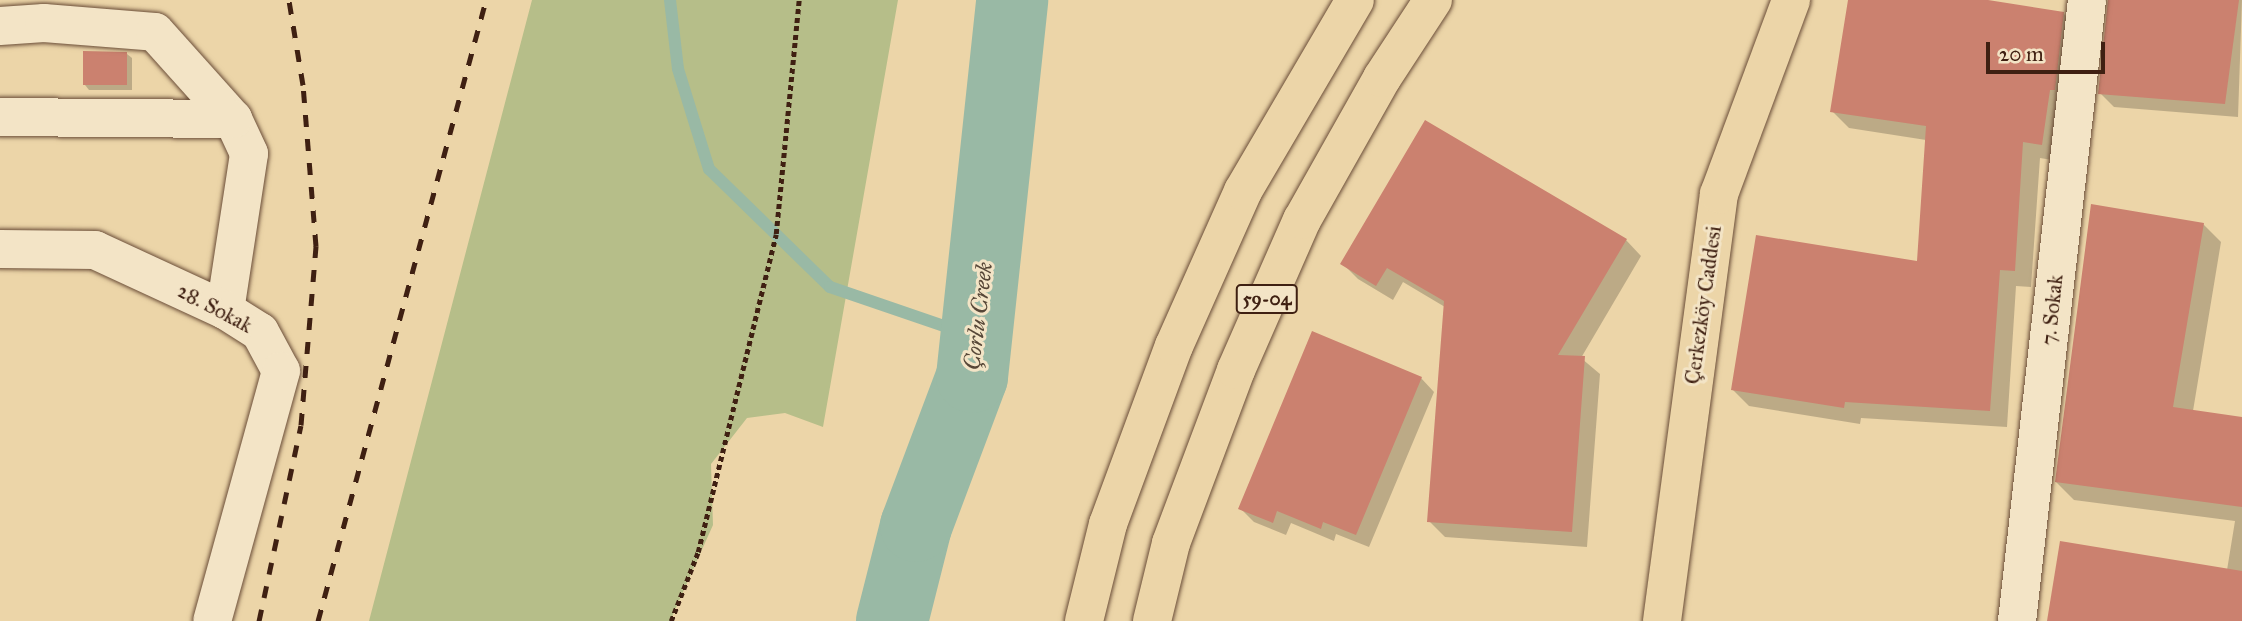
<!DOCTYPE html>
<html>
<head>
<meta charset="utf-8">
<style>
  body { margin:0 }
  #map { position:relative; width:2242px; height:621px; overflow:hidden; background:#ecd5a8; font-family:"IM FELL Great Primer",serif }
  div>[style] { position:absolute }
  .green>* { inset:0; background:#b6be89 }
  .shadow>* { inset:0; background:#0003 }
  .stream>* { height:12px; margin:-6px; padding:0 6px; transform-origin:6px; border-radius:6px; background:#99b9a5 }
  .river>* { height:72px; margin:-36px; padding:0 36px; transform-origin:36px; border-radius:36px; background:#99b9a5 }
  .building>* { inset:0; background:#cb816f }
  .path>* { height:4.5px; margin-top:-2.25px; transform-origin:0; background:repeating-linear-gradient(90deg,#3f2012 0 5px,transparent 0 8.5px) }
  .roads { filter:drop-shadow(0 0 2px #6a4d38) drop-shadow(0 0 2px #6a4d38) }
  .minor>* { height:38px; margin:-19px; padding:0 19px; transform-origin:19px; border-radius:19px; background:#f3e4c6 }
  .major>* { height:38px; margin:-19px; padding:0 19px; transform-origin:19px; border-radius:19px; background:#ecd5a8 }
  .rail>* { height:5px; margin-top:-2.5px; transform-origin:0; background:repeating-linear-gradient(90deg,#3f2012 0 12px,transparent 0 24px) }
  span { translate:-50% -50%; white-space:nowrap; text-align:center; line-height:1.15; -webkit-text-stroke:6px #f3e4c6; paint-order:stroke }
  .shield-label span { padding:2px 5px; background:#f3e4c6; border:2px solid; border-radius:5px; -webkit-text-stroke-width:0 }
  .shield-label { font-size:19px; color:#3f2012; font-weight:700 }
  .street-label { font-size:21px; color:#3f2012 }
  .water-label { font-size:23px; color:#564637; font-style:italic }
  .scale { position:absolute; left:1986px; top:42px; width:119px; height:32px; box-sizing:border-box; border:4px solid #3f2012; border-top:0; padding-left:9px; font-size:21px; line-height:24px; white-space:nowrap; color:#3f2012; -webkit-text-stroke:5px #f3e4c6; paint-order:stroke }
</style>
</head>
<body>
<div id="map">
  <div class="green">
    <div style="clip-path:polygon(532px 0,898px 0,823px 427px,785px 413px,747px 418px,711px 464px,713px 525px,670px 621px,369px 621px)"></div>
  </div>
  <div class="shadow">
    <div style="clip-path:polygon(1850px 0,1976px 0,2063px 13px,2080px 30px,2058px 161px,2040px 158px,2031px 287px,2016px 286px,2007px 427px,1861px 418px,1860px 424px,1749px 406px,1732px 389px,1918px 263px,1926px 140px,1849px 128px,1832px 111px)"></div>
    <div style="clip-path:polygon(2108px 0,2242px 0,2238px 117px,2114px 107px,2100px 93px)"></div>
    <div style="clip-path:polygon(127px 54px,132px 58px,132px 90px,89px 90px,85px 85px)"></div>
    <div style="clip-path:polygon(2203px 224px,2221px 242px,2193px 411px,2242px 418px,2242px 621px,2048px 621px,2227px 570px,2235px 521px,2074px 500px,2056px 482px)"></div>
    <div style="clip-path:polygon(1626px 240px,1641px 256px,1581px 358px,1600px 374px,1587px 547px,1445px 537px,1429px 521px,1445px 307px,1403px 282px,1393px 300px,1358px 279px,1342px 263px)"></div>
    <div style="clip-path:polygon(1421px 378px,1434px 392px,1369px 547px,1336px 534px,1334px 541px,1291px 523px,1286px 535px,1254px 522px,1241px 509px)"></div>
  </div>
  <div class="stream">
    <div style="left:670px;top:0;width:69px;rotate:83.4deg"></div>
    <div style="left:678px;top:69px;width:105px;rotate:72.8deg"></div>
    <div style="left:709px;top:169px;width:169px;rotate:44.3deg"></div>
    <div style="left:830px;top:287px;width:154px;rotate:18.9deg"></div>
  </div>
  <div class="river">
    <div style="left:892px;top:621px;width:98px;rotate:-75.8deg"></div>
    <div style="left:916px;top:526px;width:159px;rotate:-69.4deg"></div>
    <div style="left:972px;top:377px;width:379px;rotate:-83.9deg"></div>
  </div>
  <div class="building">
    <div style="clip-path:polygon(1848px 0,1988px 0,2064px 12px,2055px 90px,2050px 90px,2042px 145px,2023px 142px,2015px 271px,2000px 270px,1990px 411px,1845px 402px,1844px 408px,1731px 390px,1756px 235px,1917px 261px,1926px 126px,1830px 112px)"></div>
    <div style="clip-path:polygon(2108px 0,2239px 0,2225px 104px,2098px 94px)"></div>
    <div style="clip-path:polygon(83px 51px,127px 52px,127px 85px,83px 85px)"></div>
    <div style="clip-path:polygon(1425px 120px,1627px 239px,1558px 355px,1585px 356px,1572px 532px,1427px 522px,1444px 301px,1387px 268px,1376px 286px,1340px 264px)"></div>
    <div style="clip-path:polygon(2091px 204px,2204px 223px,2173px 407px,2242px 417px,2242px 507px,2055px 482px)"></div>
    <div style="clip-path:polygon(1312px 331px,1422px 377px,1356px 535px,1323px 522px,1321px 529px,1277px 511px,1273px 523px,1238px 509px)"></div>
    <div style="clip-path:polygon(2060px 541px,2242px 571px,2242px 621px,2047px 621px)"></div>
  </div>
  <div class="path">
    <div style="left:671px;top:621px;width:74px;rotate:-68.6deg"></div>
    <div style="left:698px;top:552px;width:327px;rotate:-76.2deg"></div>
    <div style="left:776px;top:234px;width:235px;rotate:-84.4deg"></div>
  </div>
  <div class="roads">
    <div class="minor">
      <div style="left:0;top:26px;width:44px;rotate:-3.9deg"></div>
      <div style="left:44px;top:23px;width:111px;rotate:4.6deg"></div>
      <div style="left:155px;top:32px;width:117px;rotate:48.1deg"></div>
      <div style="left:233px;top:119px;width:38px;rotate:65deg"></div>
      <div style="left:249px;top:154px;width:158px;rotate:98.7deg"></div>
      <div style="left:0;top:117px;width:233px;rotate:0.5deg"></div>
      <div style="left:0;top:249px;width:95px;rotate:0.6deg"></div>
      <div style="left:95px;top:250px;width:143px;rotate:24.8deg"></div>
      <div style="left:225px;top:310px;width:41px;rotate:32.2deg"></div>
      <div style="left:260px;top:332px;width:44px;rotate:61.7deg"></div>
      <div style="left:281px;top:371px;width:259px;rotate:105.4deg"></div>
      <div style="left:2017px;top:621px;width:625px;rotate:-83.57deg"></div>
    </div>
    <div class="major">
      <div style="left:1084px;top:621px;width:100px;rotate:-76.1deg"></div>
      <div style="left:1108px;top:524px;width:190px;rotate:-69.7deg"></div>
      <div style="left:1174px;top:346px;width:170px;rotate:-66deg"></div>
      <div style="left:1243px;top:191px;width:221px;rotate:-59.6deg"></div>
      <div style="left:1152px;top:621px;width:80px;rotate:-76.3deg"></div>
      <div style="left:1171px;top:543px;width:185px;rotate:-69.4deg"></div>
      <div style="left:1236px;top:370px;width:164px;rotate:-66.3deg"></div>
      <div style="left:1302px;top:220px;width:163px;rotate:-60.6deg"></div>
      <div style="left:1382px;top:78px;width:93px;rotate:-56.8deg"></div>
      <div style="left:1662px;top:621px;width:431px;rotate:-82.4deg"></div>
      <div style="left:1719px;top:194px;width:207px;rotate:-69.6deg"></div>
    </div>
  </div>
  <div class="rail">
    <div style="left:259px;top:621px;width:200px;rotate:-77.9deg"></div>
    <div style="left:301px;top:425px;width:180px;rotate:-85.2deg"></div>
    <div style="left:316px;top:246px;width:162px;rotate:-94.6deg"></div>
    <div style="left:303px;top:85px;width:86px;rotate:-99.4deg"></div>
    <div style="left:318px;top:621px;width:643px;rotate:-74.86deg"></div>
  </div>
  <div class="shield-label">
    <span style="left:1267px;top:299px">59-04</span>
  </div>
  <div class="street-label">
    <span style="left:1703px;top:305px;rotate:-82deg">Çerkezköy Caddesi</span>
    <span style="left:215px;top:308px;rotate:28deg">28. Sokak</span>
    <span style="left:2052px;top:310px;rotate:-84deg">7. Sokak</span>
  </div>
  <div class="water-label">
    <span style="left:978px;top:316px;rotate:-83deg">Çorlu Creek</span>
  </div>
  <div class="scale">20 m</div>
</div>
</body>
</html>
